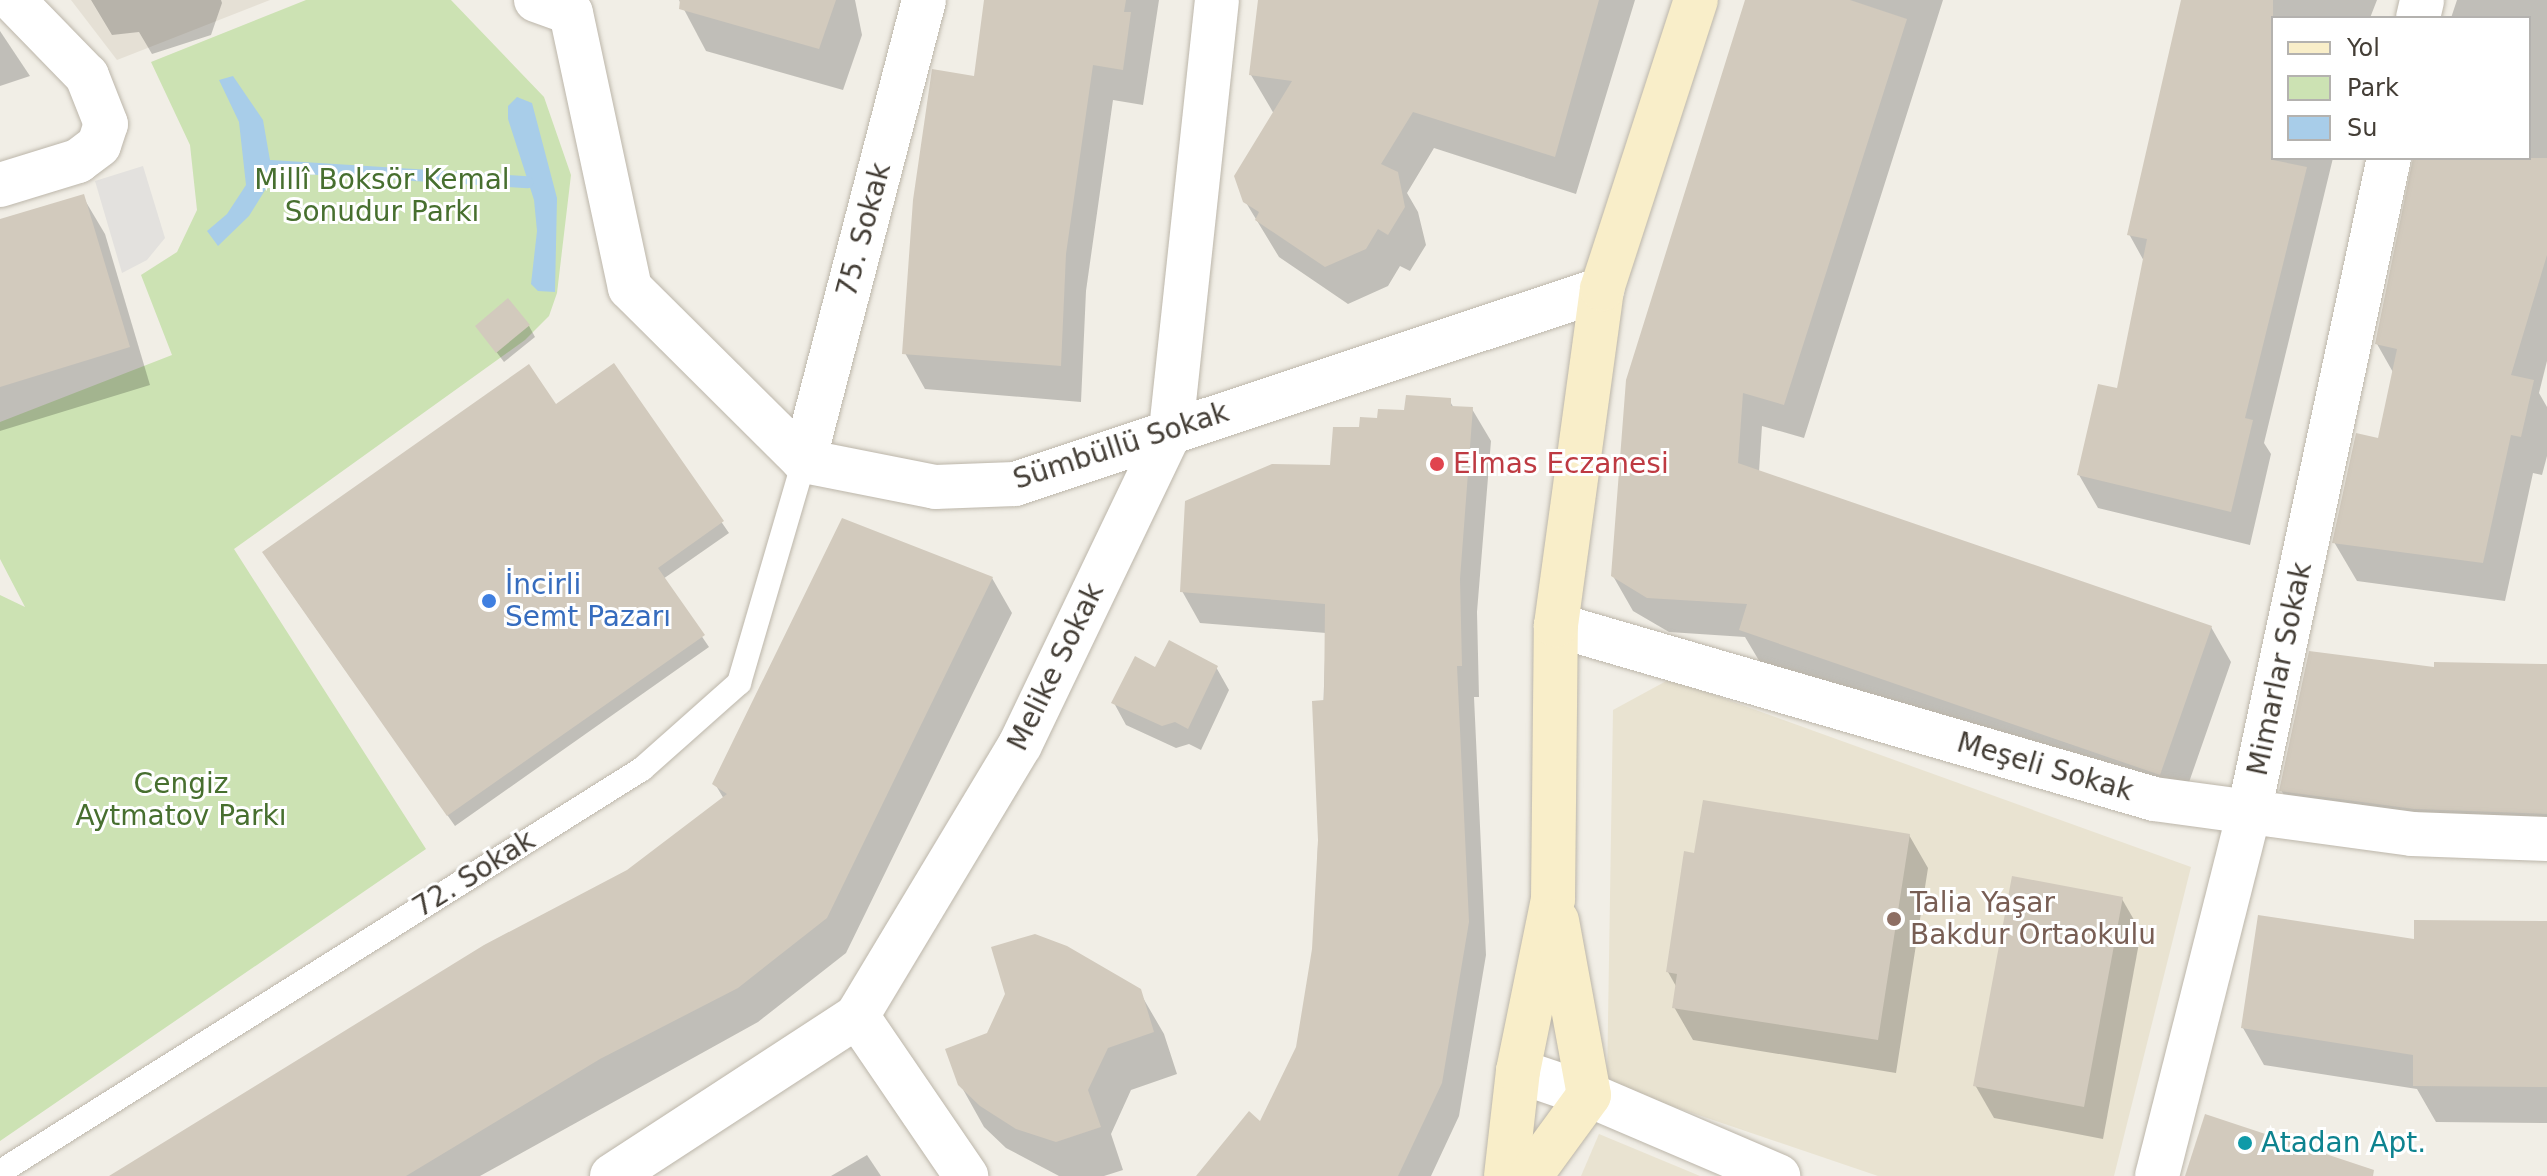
<!DOCTYPE html>
<html>
<head>
<meta charset="utf-8">
<style>
  body { margin:0 }
  #map { position:relative; width:2547px; height:1176px; overflow:hidden; background:#f1eee6; font-family:"DejaVu Sans",sans-serif }
  div>[style] { position:absolute }
  .residential>* { inset:0; background:#e5e0d5 }
  .education>* { inset:0; background:#e9e3d1 }
  .green>* { inset:0; background:#cce2b3 }
  .parking>* { inset:0; background:#e3e1de }
  .water>* { inset:0; background:#a8cde9 }
  .shadow>* { inset:0; background:#0003 }
  .stream>* { height:12px; margin:-6px; padding:0 6px; transform-origin:6px; border-radius:6px; background:#a8cde9 }
  .building>* { inset:0; background:#d2cabd }
  .roads { filter:drop-shadow(0 0 2px #bcb6aa) drop-shadow(0 0 2px #bcb6aa) }
  .service>* { height:24px; margin:-12px; padding:0 12px; transform-origin:12px; border-radius:12px; background:#fff }
  .minor>* { height:44px; margin:-22px; padding:0 22px; transform-origin:22px; border-radius:22px; background:#fff }
  .tertiary>* { height:44px; margin:-22px; padding:0 22px; transform-origin:22px; border-radius:22px; background:#fff }
  .secondary>* { height:44px; margin:-22px; padding:0 22px; transform-origin:22px; border-radius:22px; background:#f9eec9 }
  .dots>* { width:22px; height:22px; translate:-50% -50%; box-sizing:border-box; border:4px solid #fff; border-radius:50% }
  span { translate:-50% -50%; white-space:nowrap; text-align:center; line-height:1.15; -webkit-text-stroke:6px #fff; paint-order:stroke }
  .park-label { font-size:28px; color:#476f2f }
  .street-label { font-size:28px; color:#443e36 }
  .health-label { font-size:28px; color:#be3a42 }
  .left { translate:0 -50%; text-align:left }
  .shop-label { font-size:28px; color:#366cbe }
  .education-label { font-size:28px; color:#785e54 }
  .culture-label { font-size:28px; color:#0d838f }
  .legend { position:absolute; left:2271px; top:16px; width:260px; height:144px; box-sizing:border-box; background:#fff; border:2px solid #b4b2af; margin:0; padding:10px 14px; list-style:none; font-size:24px; color:#443e36 }
  .legend li { display:flex; align-items:center; gap:16px; height:40px }
  .legend b { width:40px; border:2px solid #b4b2af }
</style>
</head>
<body>
<div id="map">
  <div class="residential">
    <div style="clip-path:polygon(71px 0,270px 0,117px 60px)"></div>
  </div>
  <div class="education">
    <div style="clip-path:polygon(1670px 679px,2191px 867px,2114px 1176px,1878px 1176px,1607px 1084px,1613px 710px)"></div>
    <div style="clip-path:polygon(1599px 1134px,1700px 1176px,1581px 1176px)"></div>
  </div>
  <div class="green">
    <div style="clip-path:polygon(306px 0,451px 0,544px 97px,571px 175px,557px 293px,549px 316px,525px 340px,234px 549px,426px 849px,0 1141px,0 595px,25px 607px,0 559px,0 422px,172px 355px,141px 275px,177px 252px,197px 210px,190px 145px,151px 62px)"></div>
  </div>
  <div class="parking">
    <div style="clip-path:polygon(143px 166px,165px 238px,147px 260px,122px 273px,95px 181px)"></div>
  </div>
  <div class="water">
    <div style="clip-path:polygon(233px 76px,263px 120px,271px 166px,267px 187px,249px 216px,218px 246px,207px 231px,227px 214px,246px 185px,239px 122px,219px 80px)"></div>
    <div style="clip-path:polygon(517px 97px,532px 103px,557px 198px,555px 292px,538px 291px,531px 284px,537px 231px,534px 200px,508px 119px,508px 106px)"></div>
  </div>
  <div class="shadow">
    <div style="clip-path:polygon(91px 0,221px 0,222px 3px,211px 35px,152px 54px,139px 32px,112px 35px)"></div>
    <div style="clip-path:polygon(679px 0,855px 0,862px 35px,843px 90px,706px 51px)"></div>
    <div style="clip-path:polygon(987px 0,1159px 0,1143px 105px,1113px 100px,1086px 291px,1081px 402px,925px 389px,905px 353px,976px 78px)"></div>
    <div style="clip-path:polygon(1261px 0,1635px 0,1576px 194px,1434px 148px,1407px 193px,1418px 212px,1426px 245px,1410px 271px,1400px 266px,1388px 286px,1348px 304px,1279px 257px,1245px 201px,1274px 114px,1251px 75px)"></div>
    <div style="clip-path:polygon(1746px 0,1943px 0,1804px 438px,1762px 426px,1759px 472px,2211px 627px,2231px 662px,2180px 808px,1761px 664px,1745px 637px,1669px 632px,1633px 611px,1613px 576px)"></div>
    <div style="clip-path:polygon(2183px 0,2377px 0,2370px 18px,2273px 18px,2273px 158px,2333px 158px,2264px 443px,2271px 454px,2250px 545px,2098px 508px,2079px 475px,2119px 391px,2145px 263px,2129px 234px)"></div>
    <div style="clip-path:polygon(2457px 0,2547px 0,2547px 361px,2539px 393px,2547px 407px,2547px 456px,2542px 475px,2533px 473px,2505px 601px,2357px 581px,2334px 542px,2380px 440px,2394px 374px,2377px 344px,2414px 158px,2529px 158px,2529px 18px,2451px 18px)"></div>
    <div style="clip-path:polygon(0 31px,30px 76px,0 86px)"></div>
    <div style="clip-path:polygon(83px 197px,105px 234px,150px 385px,0 431px,0 221px)"></div>
    <div style="clip-path:polygon(477px 326px,529px 326px,535px 337px,504px 362px)"></div>
    <div style="clip-path:polygon(614px 366px,729px 533px,663px 579px,709px 647px,455px 826px,271px 564px,556px 407px)"></div>
    <div style="clip-path:polygon(1449px 400px,1454px 408px,1472px 409px,1491px 441px,1477px 612px,1479px 697px,1474px 697px,1486px 955px,1459px 1116px,1431px 1176px,1198px 1176px,1261px 1124px,1298px 1048px,1314px 950px,1326px 633px,1200px 623px,1182px 591px,1332px 467px,1361px 429px)"></div>
    <div style="clip-path:polygon(992px 578px,1012px 613px,846px 953px,758px 1022px,480px 1176px,113px 1176px,628px 871px,724px 799px,715px 784px)"></div>
    <div style="clip-path:polygon(2547px 666px,2547px 846px,2300px 823px,2281px 790px,2435px 669px)"></div>
    <div style="clip-path:polygon(1216px 667px,1229px 690px,1201px 750px,1189px 744px,1176px 748px,1126px 725px,1114px 703px,1156px 670px)"></div>
    <div style="clip-path:polygon(1909px 835px,1928px 868px,1896px 1073px,1693px 1040px,1674px 1007px,1677px 988px,1668px 972px)"></div>
    <div style="clip-path:polygon(2122px 899px,2141px 932px,2103px 1139px,1994px 1118px,1975px 1085px)"></div>
    <div style="clip-path:polygon(2547px 923px,2547px 1123px,2436px 1122px,2417px 1089px,2264px 1065px,2243px 1028px,2416px 941px)"></div>
    <div style="clip-path:polygon(1139px 991px,1164px 1034px,1177px 1074px,1131px 1090px,1111px 1134px,1123px 1170px,1104px 1176px,1059px 1176px,1006px 1148px,984px 1127px,960px 1084px)"></div>
    <div style="clip-path:polygon(867px 1155px,881px 1176px,831px 1176px)"></div>
  </div>
  <div class="stream">
    <div style="left:271px;top:166px;width:257px;rotate:3.6deg"></div>
  </div>
  <div class="building">
    <div style="clip-path:polygon(680px 0,836px 0,819px 49px,679px 9px)"></div>
    <div style="clip-path:polygon(984px 0,1126px 0,1124px 12px,1131px 12px,1123px 70px,1093px 65px,1066px 254px,1061px 366px,902px 354px,913px 200px,932px 69px,974px 76px)"></div>
    <div style="clip-path:polygon(1258px 0,1599px 0,1555px 157px,1413px 112px,1381px 164px,1398px 172px,1405px 207px,1388px 235px,1378px 229px,1366px 249px,1325px 267px,1255px 220px,1259px 212px,1243px 202px,1234px 176px,1292px 81px,1249px 75px)"></div>
    <div style="clip-path:polygon(1745px 0,1850px 0,1907px 19px,1784px 405px,1743px 393px,1738px 463px,2212px 626px,2160px 775px,1739px 630px,1747px 604px,1647px 598px,1611px 576px,1626px 380px)"></div>
    <div style="clip-path:polygon(2181px 0,2273px 0,2273px 160px,2307px 167px,2245px 418px,2253px 420px,2231px 512px,2077px 475px,2098px 384px,2117px 388px,2147px 239px,2127px 235px)"></div>
    <div style="clip-path:polygon(2413px 158px,2547px 158px,2547px 255px,2511px 375px,2534px 380px,2521px 437px,2511px 435px,2483px 563px,2332px 543px,2356px 433px,2378px 438px,2397px 349px,2375px 344px)"></div>
    <div style="clip-path:polygon(84px 194px,130px 347px,0 387px,0 219px)"></div>
    <div style="clip-path:polygon(508px 298px,530px 325px,496px 353px,475px 326px)"></div>
    <div style="clip-path:polygon(614px 363px,724px 521px,658px 568px,705px 635px,447px 816px,262px 552px,529px 364px,556px 404px)"></div>
    <div style="clip-path:polygon(1406px 395px,1451px 398px,1451px 406px,1473px 407px,1460px 579px,1462px 666px,1457px 666px,1469px 922px,1442px 1083px,1398px 1176px,1196px 1176px,1249px 1111px,1260px 1121px,1296px 1047px,1312px 949px,1318px 840px,1312px 701px,1324px 700px,1325px 604px,1180px 592px,1185px 501px,1272px 464px,1330px 465px,1333px 427px,1359px 427px,1360px 417px,1377px 418px,1378px 409px,1404px 410px)"></div>
    <div style="clip-path:polygon(842px 518px,993px 577px,827px 918px,738px 988px,600px 1059px,406px 1176px,109px 1176px,484px 945px,627px 870px,727px 794px,712px 784px)"></div>
    <div style="clip-path:polygon(1169px 640px,1218px 666px,1188px 729px,1175px 722px,1162px 726px,1111px 703px,1135px 656px,1155px 667px)"></div>
    <div style="clip-path:polygon(2309px 651px,2434px 667px,2434px 662px,2547px 664px,2547px 814px,2414px 809px,2279px 791px)"></div>
    <div style="clip-path:polygon(1703px 800px,1910px 834px,1878px 1040px,1672px 1008px,1677px 974px,1666px 972px,1684px 851px,1694px 853px)"></div>
    <div style="clip-path:polygon(2012px 876px,2123px 897px,2084px 1107px,1973px 1086px)"></div>
    <div style="clip-path:polygon(2258px 915px,2414px 939px,2414px 920px,2547px 921px,2547px 1087px,2413px 1086px,2413px 1055px,2241px 1028px)"></div>
    <div style="clip-path:polygon(1035px 934px,1067px 946px,1141px 989px,1154px 1032px,1108px 1048px,1088px 1090px,1101px 1127px,1056px 1142px,1016px 1129px,980px 1106px,958px 1085px,945px 1049px,987px 1033px,1005px 994px,991px 947px)"></div>
    <div style="clip-path:polygon(2205px 1114px,2374px 1170px,2373px 1176px,2185px 1176px)"></div>
  </div>
  <div class="roads">
    <div class="service">
      <div style="left:0;top:1172px;width:758px;rotate:-32.12deg"></div>
      <div style="left:642px;top:769px;width:130px;rotate:-41.6deg"></div>
      <div style="left:739px;top:683px;width:231px;rotate:-73.7deg"></div>
    </div>
    <div class="minor">
      <div style="left:536px;top:0;width:37px;rotate:20deg"></div>
      <div style="left:571px;top:13px;width:281px;rotate:77.9deg"></div>
      <div style="left:630px;top:288px;width:245px;rotate:44.8deg"></div>
      <div style="left:804px;top:461px;width:134px;rotate:11.2deg"></div>
      <div style="left:935px;top:487px;width:80px;rotate:-2.1deg"></div>
      <div style="left:1015px;top:484px;width:619px;rotate:-18.38deg"></div>
      <div style="left:2418px;top:18px;width:18px;rotate:-77deg"></div>
      <div style="left:0;top:185px;width:82px;rotate:-17.1deg"></div>
      <div style="left:78px;top:161px;width:26px;rotate:-37deg"></div>
      <div style="left:99px;top:145px;width:22px;rotate:-72deg"></div>
      <div style="left:106px;top:124px;width:52px;rotate:-111.6deg"></div>
      <div style="left:87px;top:76px;width:106px;rotate:-134.2deg"></div>
      <div style="left:804px;top:461px;width:476px;rotate:-75.4deg"></div>
      <div style="left:1556px;top:625px;width:623px;rotate:16.22deg"></div>
      <div style="left:2154px;top:799px;width:260px;rotate:7.7deg"></div>
      <div style="left:2412px;top:834px;width:135px;rotate:2.1deg"></div>
      <div style="left:857px;top:1016px;width:194px;rotate:55.7deg"></div>
      <div style="left:612px;top:1176px;width:293px;rotate:-33.1deg"></div>
      <div style="left:857px;top:1016px;width:316px;rotate:-59deg"></div>
      <div style="left:1020px;top:745px;width:349px;rotate:-64.4deg"></div>
      <div style="left:1171px;top:430px;width:432px;rotate:-83.9deg"></div>
      <div style="left:2157px;top:1176px;width:375px;rotate:-75.8deg"></div>
      <div style="left:2249px;top:812px;width:669px;rotate:-77.92deg"></div>
    </div>
    <div class="tertiary">
      <div style="left:1518px;top:1071px;width:75px;rotate:18.7deg"></div>
      <div style="left:1589px;top:1095px;width:206px;rotate:23.2deg"></div>
    </div>
    <div class="secondary">
      <div style="left:1506px;top:1176px;width:106px;rotate:-83.5deg"></div>
      <div style="left:1518px;top:1071px;width:176px;rotate:-78.5deg"></div>
      <div style="left:1553px;top:899px;width:274px;rotate:-89.4deg"></div>
      <div style="left:1556px;top:625px;width:339px;rotate:-82.2deg"></div>
      <div style="left:1602px;top:289px;width:304px;rotate:-72deg"></div>
      <div style="left:1530px;top:1176px;width:100px;rotate:-53.9deg"></div>
      <div style="left:1589px;top:1095px;width:177px;rotate:-100.4deg"></div>
    </div>
  </div>
  <div class="dots">
    <div style="left:1437px;top:464px;background:#e0444e"></div>
    <div style="left:489px;top:601px;background:#3f7fe0"></div>
    <div style="left:1894px;top:919px;background:#8d6e63"></div>
    <div style="left:2245px;top:1143px;background:#0f9aa8"></div>
  </div>
  <div class="park-label">
    <span style="left:382px;top:196px">Millî Boksör Kemal<br>Sonudur Parkı</span>
    <span style="left:181px;top:800px">Cengiz<br>Aytmatov Parkı</span>
  </div>
  <div class="street-label">
    <span style="left:864px;top:230px;rotate:-75deg">75. Sokak</span>
    <span style="left:1121px;top:446px;rotate:-18deg">Sümbüllü Sokak</span>
    <span style="left:1056px;top:667px;rotate:-64deg">Melike Sokak</span>
    <span style="left:2280px;top:669px;rotate:-78deg">Mimarlar Sokak</span>
    <span style="left:2045px;top:767px;rotate:16deg">Meşeli Sokak</span>
    <span style="left:474px;top:874px;rotate:-32deg">72. Sokak</span>
  </div>
  <div class="health-label">
    <span class="left" style="left:1453px;top:464px">Elmas Eczanesi</span>
  </div>
  <div class="shop-label">
    <span class="left" style="left:505px;top:601px">İncirli<br>Semt Pazarı</span>
  </div>
  <div class="education-label">
    <span class="left" style="left:1910px;top:919px">Talia Yaşar<br>Bakdur Ortaokulu</span>
  </div>
  <div class="culture-label">
    <span class="left" style="left:2261px;top:1143px">Atadan Apt.</span>
  </div>
  <ul class="legend">
  <li><b style="height:10px;background:#f9eec9"></b>Yol</li>
  <li><b style="height:22px;background:#cce2b3"></b>Park</li>
  <li><b style="height:22px;background:#a8cde9"></b>Su</li>
  </ul>
</div>
</body>
</html>
